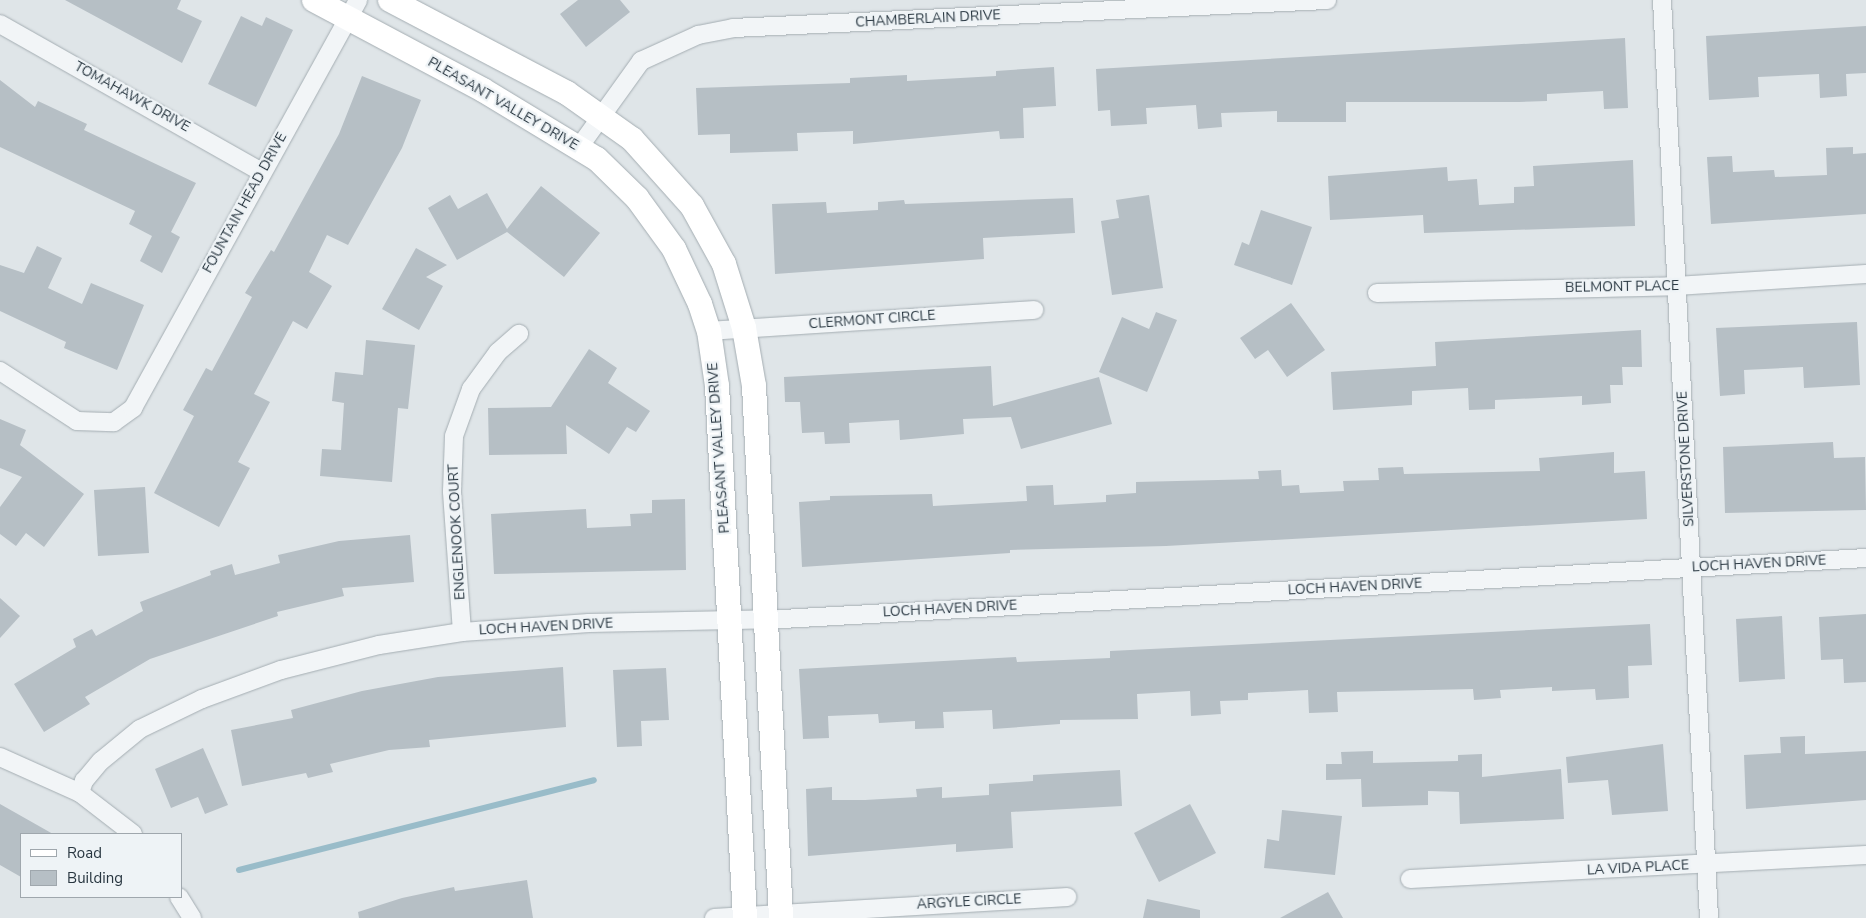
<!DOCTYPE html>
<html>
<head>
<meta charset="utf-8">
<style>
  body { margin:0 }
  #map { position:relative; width:1866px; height:918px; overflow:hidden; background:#dfe5e8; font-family:"Nunito Sans",sans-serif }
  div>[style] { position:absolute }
  .stream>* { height:6px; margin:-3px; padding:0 3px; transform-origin:3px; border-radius:3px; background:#99bcc9 }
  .building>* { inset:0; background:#b6bfc5 }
  .roads { filter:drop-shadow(0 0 1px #a4adb2) drop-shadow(0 0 1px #a4adb2) }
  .street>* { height:18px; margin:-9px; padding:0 9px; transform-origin:9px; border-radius:9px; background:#f2f5f7 }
  .secondary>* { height:24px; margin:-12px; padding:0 12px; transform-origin:12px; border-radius:12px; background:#fff }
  span { translate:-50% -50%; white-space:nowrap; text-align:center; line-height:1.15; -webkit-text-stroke:4.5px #eef3f6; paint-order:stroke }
  .street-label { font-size:14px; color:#283640 }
  .legend { position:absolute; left:20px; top:833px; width:162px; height:65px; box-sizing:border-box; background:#eef3f6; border:1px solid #9fa7ad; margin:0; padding:6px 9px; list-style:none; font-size:15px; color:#283640 }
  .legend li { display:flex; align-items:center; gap:10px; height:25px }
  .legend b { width:25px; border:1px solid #9fa7ad }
</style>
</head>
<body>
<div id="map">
  <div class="stream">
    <div style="left:239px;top:870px;width:366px;rotate:-14.2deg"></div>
  </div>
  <div class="building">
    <div style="clip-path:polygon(65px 0,181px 0,177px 9px,202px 21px,182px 63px)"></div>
    <div style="clip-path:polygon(578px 0,620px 0,630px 12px,586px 47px,560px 14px)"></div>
    <div style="clip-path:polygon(241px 16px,262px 26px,266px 17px,293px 30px,256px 107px,208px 84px)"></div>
    <div style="clip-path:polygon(1866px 26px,1866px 73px,1846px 74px,1847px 96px,1820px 98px,1819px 74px,1758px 77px,1759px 97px,1709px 100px,1706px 36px)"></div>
    <div style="clip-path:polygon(1625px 38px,1628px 108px,1604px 109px,1603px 91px,1547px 94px,1547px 101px,1519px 102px,1346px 102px,1346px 122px,1277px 122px,1277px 111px,1221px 113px,1222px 127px,1198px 129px,1196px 105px,1146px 108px,1147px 124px,1111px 126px,1110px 110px,1098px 111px,1096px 69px)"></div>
    <div style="clip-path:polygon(1054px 67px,1056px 106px,1023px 108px,1024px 138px,1000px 139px,999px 131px,853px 144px,853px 131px,797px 133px,798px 151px,730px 153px,730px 134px,698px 135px,696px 88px,850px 83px,850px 78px,907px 75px,907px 81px,996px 76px,996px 71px)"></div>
    <div style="clip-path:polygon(362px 76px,421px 100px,402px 148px,348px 245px,327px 235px,309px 272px,332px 286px,307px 329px,293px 321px,254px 394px,270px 402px,238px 462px,250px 468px,219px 527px,154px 493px,194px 416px,183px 410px,206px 368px,212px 371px,252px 297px,245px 293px,271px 250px,274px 252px,339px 134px)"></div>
    <div style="clip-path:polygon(0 80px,35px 107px,38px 101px,87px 124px,84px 130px,196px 183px,171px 232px,180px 237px,162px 273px,140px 261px,152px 236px,129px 224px,135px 211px,0 147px)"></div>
    <div style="clip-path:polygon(1853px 147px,1853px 154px,1866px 153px,1866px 214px,1711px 224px,1707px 157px,1732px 156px,1733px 172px,1774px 170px,1775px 177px,1827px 175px,1826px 148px)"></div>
    <div style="clip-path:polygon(1633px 160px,1635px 226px,1424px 233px,1423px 215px,1330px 220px,1328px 176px,1447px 167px,1448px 181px,1477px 179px,1479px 205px,1514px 203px,1514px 187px,1534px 186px,1533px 166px)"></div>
    <div style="clip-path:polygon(541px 186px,600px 233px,564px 277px,507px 232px,457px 260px,428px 208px,450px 195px,458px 209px,487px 193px,507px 229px)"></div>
    <div style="clip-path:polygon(1149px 195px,1163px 288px,1112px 295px,1101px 221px,1119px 218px,1116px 200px)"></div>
    <div style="clip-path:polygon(1073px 198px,1075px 233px,983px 238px,984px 259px,775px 274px,772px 204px,826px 202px,827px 213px,878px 210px,878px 202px,904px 200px,905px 204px)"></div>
    <div style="clip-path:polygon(1261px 210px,1312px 227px,1292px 285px,1234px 265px,1242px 242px,1249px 245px)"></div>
    <div style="clip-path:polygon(37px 246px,62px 258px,48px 288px,82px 304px,91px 283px,144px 305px,117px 370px,64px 348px,66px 342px,0 311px,0 265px,24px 273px)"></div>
    <div style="clip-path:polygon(416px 248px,447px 265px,426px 277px,443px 286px,419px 330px,382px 309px)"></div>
    <div style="clip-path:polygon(1291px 303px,1325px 350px,1287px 377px,1268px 350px,1255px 359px,1240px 338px)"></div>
    <div style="clip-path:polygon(1156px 312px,1177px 320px,1147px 392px,1099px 372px,1122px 317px,1149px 329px)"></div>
    <div style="clip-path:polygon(1857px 322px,1860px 385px,1804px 388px,1803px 367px,1744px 370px,1745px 394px,1720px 396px,1716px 328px)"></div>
    <div style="clip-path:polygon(1641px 330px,1642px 367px,1622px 367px,1623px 385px,1610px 385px,1611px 403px,1582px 405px,1582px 396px,1495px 400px,1495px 409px,1469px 410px,1468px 388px,1412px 391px,1412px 405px,1333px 410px,1331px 372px,1436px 366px,1435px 342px)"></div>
    <div style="clip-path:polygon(366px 340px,415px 345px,408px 409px,398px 408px,392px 482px,320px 476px,322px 449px,341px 450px,344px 403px,332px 401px,335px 372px,363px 375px)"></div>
    <div style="clip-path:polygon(589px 349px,617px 368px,608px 383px,650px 411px,636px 432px,627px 427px,609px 454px,566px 425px,567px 454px,489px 455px,488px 408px,551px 407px)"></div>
    <div style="clip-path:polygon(991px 366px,993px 406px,1099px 377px,1112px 424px,1021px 449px,1011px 417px,963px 419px,964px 434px,900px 440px,899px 420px,849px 423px,850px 443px,825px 444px,824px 432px,802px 433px,800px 402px,785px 402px,784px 377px)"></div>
    <div style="clip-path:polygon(0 419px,26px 430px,20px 445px,84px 494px,44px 547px,26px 533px,16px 546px,0 534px,0 507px,22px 477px,0 468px)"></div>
    <div style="clip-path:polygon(1833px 442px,1834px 458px,1865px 457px,1866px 510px,1725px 513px,1723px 447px)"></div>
    <div style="clip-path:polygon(1614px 452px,1614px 473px,1645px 471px,1647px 519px,1166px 546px,1010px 550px,1010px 553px,802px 567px,799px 502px,830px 500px,830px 496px,932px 494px,933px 506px,1027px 501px,1026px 486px,1053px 485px,1054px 505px,1106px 502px,1106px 495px,1136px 493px,1136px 482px,1259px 479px,1258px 471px,1281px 470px,1282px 486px,1299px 485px,1300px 493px,1344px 491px,1343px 481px,1379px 480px,1378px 468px,1403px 467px,1404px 474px,1540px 471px,1539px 458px)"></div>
    <div style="clip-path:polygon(145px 487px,149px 553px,98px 556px,94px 490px)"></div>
    <div style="clip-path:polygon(685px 499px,686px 570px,494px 574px,491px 514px,586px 509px,587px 528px,631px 526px,630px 514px,652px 513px,652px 500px)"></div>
    <div style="clip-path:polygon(410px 535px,414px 582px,342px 588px,344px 596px,277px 612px,278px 616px,150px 659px,85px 697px,90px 704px,44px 732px,14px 684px,76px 647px,73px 639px,92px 629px,96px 636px,143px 611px,140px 602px,211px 575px,210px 571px,232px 564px,235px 575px,280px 563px,278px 555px,339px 541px)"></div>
    <div style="clip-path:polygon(0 598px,20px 616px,0 638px)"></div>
    <div style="clip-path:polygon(1866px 614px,1866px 682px,1844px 683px,1843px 659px,1821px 660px,1819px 617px)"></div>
    <div style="clip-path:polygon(1782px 616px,1785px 679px,1739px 682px,1736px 619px)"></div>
    <div style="clip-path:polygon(1650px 624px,1652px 665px,1628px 666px,1629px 698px,1596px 700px,1595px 689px,1552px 691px,1552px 687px,1500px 690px,1501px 698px,1474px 700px,1473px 689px,1337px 692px,1338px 712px,1309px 713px,1308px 690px,1248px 693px,1248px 700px,1220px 701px,1221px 714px,1191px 716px,1190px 691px,1137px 694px,1138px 719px,1060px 720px,1060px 724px,993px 729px,992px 710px,943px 712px,944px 728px,915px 729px,915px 721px,879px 723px,878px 714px,828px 716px,829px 738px,803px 739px,799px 669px,1016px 657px,1017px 662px,1110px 658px,1110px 651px)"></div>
    <div style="clip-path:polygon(563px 667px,566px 727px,429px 740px,430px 747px,389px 750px,330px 764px,333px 772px,308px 778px,306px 773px,242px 786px,231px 730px,293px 718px,291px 710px,362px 691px,438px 677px)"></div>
    <div style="clip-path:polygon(666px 668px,669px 720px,641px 721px,642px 746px,617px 747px,613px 670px)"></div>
    <div style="clip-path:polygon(1805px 736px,1805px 754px,1866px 751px,1866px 800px,1746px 809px,1744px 755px,1781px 753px,1780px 737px)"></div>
    <div style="clip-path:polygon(1663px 744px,1668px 811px,1612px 815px,1608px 780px,1568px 783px,1566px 757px)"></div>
    <div style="clip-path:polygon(203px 748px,228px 805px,205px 814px,198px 797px,171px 808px,155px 769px)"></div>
    <div style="clip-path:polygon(1373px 751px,1373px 763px,1458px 761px,1458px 755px,1482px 754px,1482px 777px,1561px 769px,1564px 819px,1460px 824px,1459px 792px,1428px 791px,1428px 805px,1362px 807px,1361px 779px,1326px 780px,1326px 764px,1342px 764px,1341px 752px)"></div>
    <div style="clip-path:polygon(1120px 770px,1122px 806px,1011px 812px,1013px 848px,956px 852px,956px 844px,808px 856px,806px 789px,832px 787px,832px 800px,865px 800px,917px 797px,916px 789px,942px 787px,942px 798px,989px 795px,989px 784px,1033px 781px,1033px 775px)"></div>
    <div style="clip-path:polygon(0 804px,53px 834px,21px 834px,21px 877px,0 865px)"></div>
    <div style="clip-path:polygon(1190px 804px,1216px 853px,1159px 882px,1134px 833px)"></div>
    <div style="clip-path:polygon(1282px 810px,1342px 816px,1335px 875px,1264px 868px,1267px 839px,1279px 841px)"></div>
    <div style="clip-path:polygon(527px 880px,533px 918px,359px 918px,358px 912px,402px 898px,454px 887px,455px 891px)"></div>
    <div style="clip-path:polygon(1328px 892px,1343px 918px,1280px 918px)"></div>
    <div style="clip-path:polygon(1147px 899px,1200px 910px,1200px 918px,1143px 918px)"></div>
  </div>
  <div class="roads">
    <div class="street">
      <div style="left:1662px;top:0;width:919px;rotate:87.07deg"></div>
      <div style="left:0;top:24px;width:301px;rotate:29.5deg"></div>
      <div style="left:580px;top:146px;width:105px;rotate:-54.3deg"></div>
      <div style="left:641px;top:61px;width:63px;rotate:-24.5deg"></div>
      <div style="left:698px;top:35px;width:36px;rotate:-11deg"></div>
      <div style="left:733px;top:28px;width:595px;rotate:-2.7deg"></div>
      <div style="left:1377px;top:293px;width:299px;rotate:-1.3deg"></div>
      <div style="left:1676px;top:286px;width:190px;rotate:-3.6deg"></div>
      <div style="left:709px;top:331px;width:326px;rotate:-3.7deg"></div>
      <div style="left:0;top:371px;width:92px;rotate:33deg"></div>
      <div style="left:77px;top:421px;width:37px;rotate:2deg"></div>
      <div style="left:114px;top:422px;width:24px;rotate:-36deg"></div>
      <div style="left:133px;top:408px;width:466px;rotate:-61.1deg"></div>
      <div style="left:462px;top:632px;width:141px;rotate:-94.1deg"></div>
      <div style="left:452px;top:491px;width:55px;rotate:-87.9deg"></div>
      <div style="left:454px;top:436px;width:50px;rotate:-70.1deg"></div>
      <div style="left:471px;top:389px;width:46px;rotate:-53.9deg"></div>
      <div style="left:498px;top:352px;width:28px;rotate:-41deg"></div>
      <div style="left:0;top:757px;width:88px;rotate:24.2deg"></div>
      <div style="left:80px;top:793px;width:67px;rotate:37.7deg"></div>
      <div style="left:80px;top:793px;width:13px;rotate:-72deg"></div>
      <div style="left:84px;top:781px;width:26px;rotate:-50deg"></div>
      <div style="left:101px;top:761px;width:50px;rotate:-39.4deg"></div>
      <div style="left:140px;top:729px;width:69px;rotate:-25.8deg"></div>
      <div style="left:202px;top:699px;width:84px;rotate:-20.2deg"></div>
      <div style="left:281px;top:670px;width:101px;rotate:-14.3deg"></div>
      <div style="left:379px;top:645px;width:84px;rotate:-8.9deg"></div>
      <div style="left:462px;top:632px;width:127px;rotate:-4.1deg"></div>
      <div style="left:589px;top:623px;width:193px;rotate:-1.2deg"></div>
      <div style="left:782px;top:619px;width:1086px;rotate:-3.22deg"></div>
      <div style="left:1410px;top:879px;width:457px;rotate:-3deg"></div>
      <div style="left:179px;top:897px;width:25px;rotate:58deg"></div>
      <div style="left:714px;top:918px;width:354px;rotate:-3.4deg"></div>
    </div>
    <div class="secondary">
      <div style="left:314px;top:0;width:191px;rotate:28deg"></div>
      <div style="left:483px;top:90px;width:133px;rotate:31.2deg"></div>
      <div style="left:597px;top:159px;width:56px;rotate:44.3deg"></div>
      <div style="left:637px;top:198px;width:63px;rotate:54deg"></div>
      <div style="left:674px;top:249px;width:61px;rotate:64.7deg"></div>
      <div style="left:700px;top:304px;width:28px;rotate:72deg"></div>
      <div style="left:709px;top:331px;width:56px;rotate:81.7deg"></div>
      <div style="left:717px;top:386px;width:533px;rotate:86.99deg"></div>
      <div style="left:390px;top:0;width:200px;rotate:27.7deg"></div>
      <div style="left:567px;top:93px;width:80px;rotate:35.3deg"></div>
      <div style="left:632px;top:139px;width:90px;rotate:48.2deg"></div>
      <div style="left:692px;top:206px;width:66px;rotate:61.1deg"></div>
      <div style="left:724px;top:264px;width:67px;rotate:72.6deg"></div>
      <div style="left:744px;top:328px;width:59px;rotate:80.2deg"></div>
      <div style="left:754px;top:386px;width:533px;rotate:87.09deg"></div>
    </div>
  </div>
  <div class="street-label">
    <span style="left:928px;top:19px;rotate:-3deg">CHAMBERLAIN DRIVE</span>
    <span style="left:132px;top:97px;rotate:29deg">TOMAHAWK DRIVE</span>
    <span style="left:503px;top:104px;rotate:30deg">PLEASANT VALLEY DRIVE</span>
    <span style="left:245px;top:203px;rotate:-61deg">FOUNTAIN HEAD DRIVE</span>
    <span style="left:1622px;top:287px;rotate:-1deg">BELMONT PLACE</span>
    <span style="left:872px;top:320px;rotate:-4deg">CLERMONT CIRCLE</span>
    <span style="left:719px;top:448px;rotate:-94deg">PLEASANT VALLEY DRIVE</span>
    <span style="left:1686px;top:459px;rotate:-93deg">SILVERSTONE DRIVE</span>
    <span style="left:457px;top:532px;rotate:-93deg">ENGLENOOK COURT</span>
    <span style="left:1759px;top:564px;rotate:-3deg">LOCH HAVEN DRIVE</span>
    <span style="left:1355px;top:587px;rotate:-3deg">LOCH HAVEN DRIVE</span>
    <span style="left:950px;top:609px;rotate:-3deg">LOCH HAVEN DRIVE</span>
    <span style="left:546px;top:627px;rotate:-3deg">LOCH HAVEN DRIVE</span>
    <span style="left:1638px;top:868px;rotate:-3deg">LA VIDA PLACE</span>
    <span style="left:969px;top:902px;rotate:-3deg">ARGYLE CIRCLE</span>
  </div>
  <ul class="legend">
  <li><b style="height:6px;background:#fff"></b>Road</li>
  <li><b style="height:14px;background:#b6bfc5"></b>Building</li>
  </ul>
</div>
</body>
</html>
